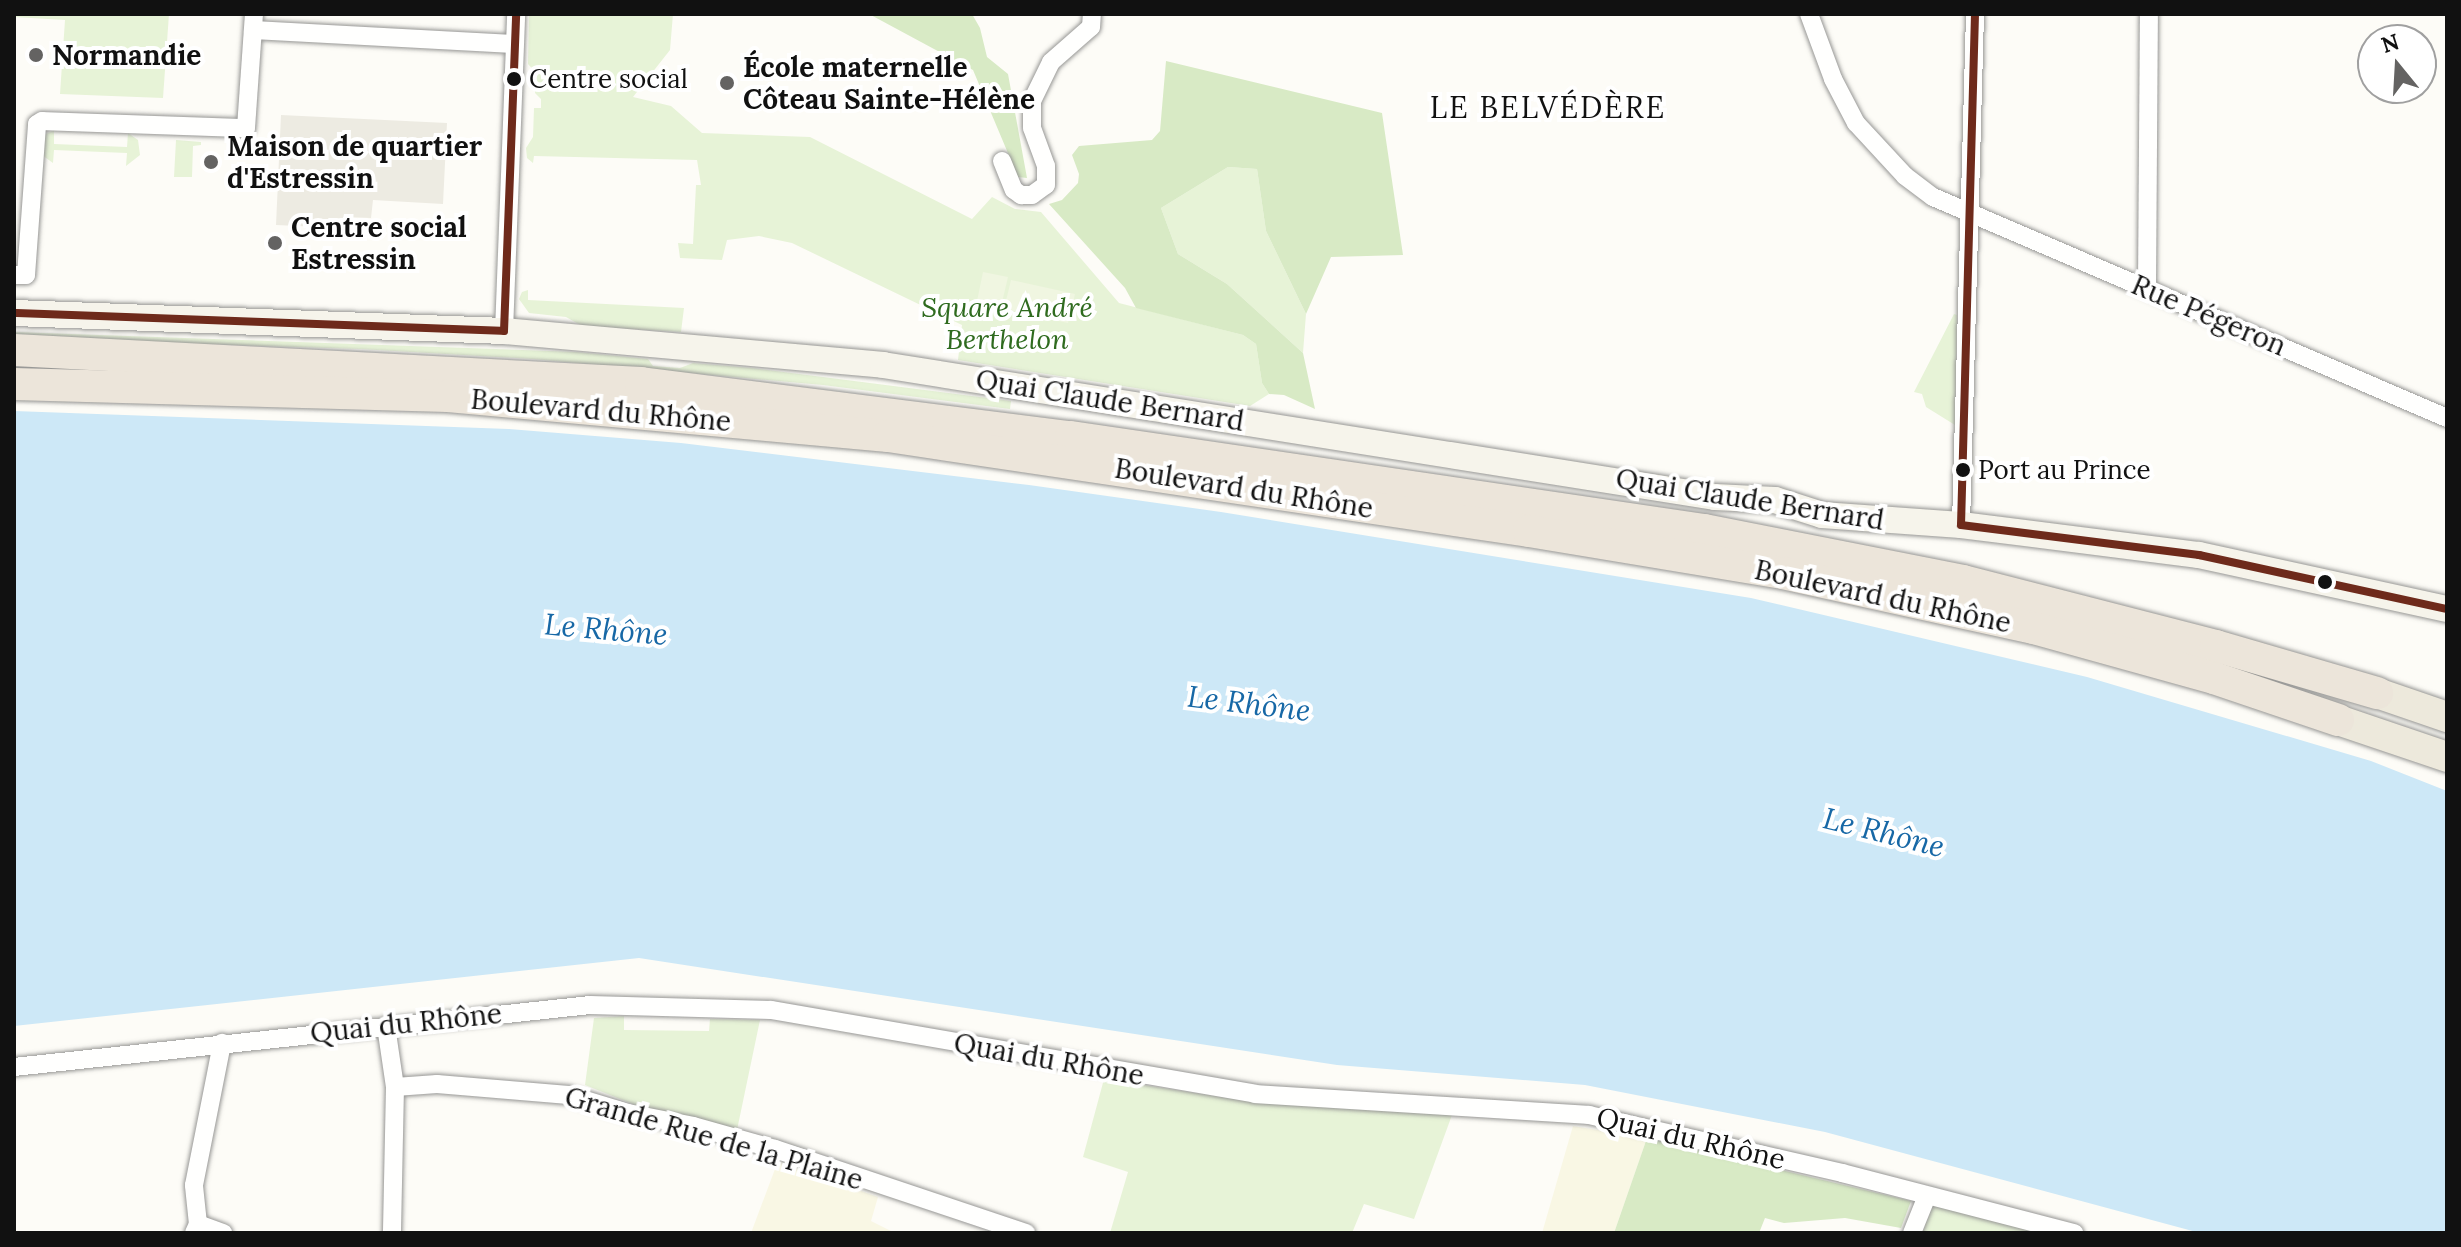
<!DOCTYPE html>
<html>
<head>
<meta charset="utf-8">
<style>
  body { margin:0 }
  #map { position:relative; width:2461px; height:1247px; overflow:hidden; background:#fdfcf7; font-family:Lora,serif }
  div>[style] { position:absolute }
  .farmland>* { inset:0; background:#f9f7e4 }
  .green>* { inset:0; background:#e7f3d7 }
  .forest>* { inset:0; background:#d8eac5 }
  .pitch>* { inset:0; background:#f0f6e1 }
  .plaza>* { inset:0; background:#edebe2 }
  .water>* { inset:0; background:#cde8f7 }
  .roads { filter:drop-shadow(0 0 2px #979795) drop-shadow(0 0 2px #979795) }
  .minor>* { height:18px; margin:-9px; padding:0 9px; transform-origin:9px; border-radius:9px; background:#fffffe }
  .secondary>* { height:26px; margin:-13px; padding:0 13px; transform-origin:13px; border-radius:13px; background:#f6f4eb }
  .primary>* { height:30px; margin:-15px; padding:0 15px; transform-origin:15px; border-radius:15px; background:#ede9dc }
  .trunk>* { height:32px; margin:-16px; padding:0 16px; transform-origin:16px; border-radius:16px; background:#ece5da }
  .bus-1>* { height:8px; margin:-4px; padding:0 4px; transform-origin:4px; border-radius:4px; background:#6e2a1b }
  .dots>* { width:22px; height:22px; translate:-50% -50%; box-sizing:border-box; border:4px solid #fff; border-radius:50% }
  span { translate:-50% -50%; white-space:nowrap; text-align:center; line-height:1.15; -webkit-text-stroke:8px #fff; paint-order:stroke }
  .bus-label { font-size:26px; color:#111 }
  .left { translate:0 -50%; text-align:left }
  .poi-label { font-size:28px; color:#111; font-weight:700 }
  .park-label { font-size:28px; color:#2f6b1f; font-style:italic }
  .street-label { font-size:28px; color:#111 }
  .neighbourhood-label { font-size:30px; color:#111; letter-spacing:2px }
  .water-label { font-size:30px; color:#1768a6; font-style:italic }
  .frame { position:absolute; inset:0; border:16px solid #111; pointer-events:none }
  .north { position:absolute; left:2357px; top:24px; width:80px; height:80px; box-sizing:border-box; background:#fff; border:2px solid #a0a0a0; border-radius:50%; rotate:342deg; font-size:22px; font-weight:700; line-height:32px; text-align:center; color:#111 }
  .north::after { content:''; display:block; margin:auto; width:28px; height:36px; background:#646362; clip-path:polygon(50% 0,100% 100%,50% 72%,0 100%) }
</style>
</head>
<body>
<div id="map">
  <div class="farmland">
    <div style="clip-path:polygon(1573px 1126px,1647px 1138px,1614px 1233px,1542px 1233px)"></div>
    <div style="clip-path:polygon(778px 1161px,878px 1197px,871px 1221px,895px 1233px,751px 1233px)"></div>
  </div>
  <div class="green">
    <div style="clip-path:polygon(14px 14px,169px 14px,163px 98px,60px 94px,65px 20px,14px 17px)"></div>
    <div style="clip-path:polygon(529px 14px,673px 14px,670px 50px,633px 97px,671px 106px,702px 133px,810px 137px,972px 219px,992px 197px,1015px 209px,1041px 212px,1119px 303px,1243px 335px,1256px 344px,1262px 383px,1269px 394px,1250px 406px,958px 360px,962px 325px,792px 243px,759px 236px,727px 240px,722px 260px,680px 258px,678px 243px,693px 244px,696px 185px,701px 185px,697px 160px,534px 156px,533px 163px,527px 158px,526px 148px,533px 137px,534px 108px,541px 108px,541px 99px,535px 93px,535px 72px,528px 64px)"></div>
    <div style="clip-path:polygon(54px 130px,54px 144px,127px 147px,128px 133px,138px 140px,140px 155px,126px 166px,127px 153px,54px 150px,53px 163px,42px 155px,44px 135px)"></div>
    <div style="clip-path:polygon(176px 140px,201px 142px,201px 145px,193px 146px,192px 177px,174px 177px)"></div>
    <div style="clip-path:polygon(1228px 167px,1257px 169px,1266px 231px,1306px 314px,1303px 353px,1227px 284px,1178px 254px,1161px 208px)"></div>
    <div style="clip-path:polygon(528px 290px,528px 300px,684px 308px,681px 332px,582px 326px,566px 317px,529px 313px,519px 299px,522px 292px)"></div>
    <div style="clip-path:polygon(1954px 314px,1957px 315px,1955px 425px,1926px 407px,1922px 394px,1914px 392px)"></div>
    <div style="clip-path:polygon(14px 332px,577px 352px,648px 359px,653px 366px,680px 368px,693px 363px,752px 368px,1011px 401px,1010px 409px,823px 385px,532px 359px,360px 349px,14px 338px)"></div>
    <div style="clip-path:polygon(624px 1016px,624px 1030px,709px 1031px,710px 1019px,760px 1020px,737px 1130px,635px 1105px,585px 1085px,594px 1018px)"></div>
    <div style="clip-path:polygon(1104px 1079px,1241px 1100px,1452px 1115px,1414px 1219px,1364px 1204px,1352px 1233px,1110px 1233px,1128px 1172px,1083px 1157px)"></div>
    <div style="clip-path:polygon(1933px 1205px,2040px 1233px,1922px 1233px)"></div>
  </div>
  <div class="forest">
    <div style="clip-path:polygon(869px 14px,972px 14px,980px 28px,987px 57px,1008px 74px,1027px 178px,1018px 177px,973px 70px)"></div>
    <div style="clip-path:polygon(1166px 61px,1382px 113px,1403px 255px,1331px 257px,1306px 314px,1266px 231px,1257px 169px,1228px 167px,1161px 208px,1178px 254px,1227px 284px,1303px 353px,1315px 409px,1284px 395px,1269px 394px,1262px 383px,1256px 344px,1243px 335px,1136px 308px,1125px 288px,1049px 204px,1062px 200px,1078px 183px,1079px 174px,1072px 155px,1079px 146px,1152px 140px,1160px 131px)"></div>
    <div style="clip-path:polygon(1647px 1138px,1911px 1201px,1901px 1228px,1845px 1218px,1784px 1223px,1765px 1218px,1759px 1233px,1614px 1233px)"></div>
  </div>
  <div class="pitch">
    <div style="clip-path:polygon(983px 272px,1008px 277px,1000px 311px,976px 306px)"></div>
    <div style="clip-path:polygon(1011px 280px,1075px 294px,1068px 323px,1004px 309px)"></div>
  </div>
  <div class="plaza">
    <div style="clip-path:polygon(281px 115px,447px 123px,443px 204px,373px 200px,371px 218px,343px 217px,342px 228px,276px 225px)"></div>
  </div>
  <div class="water">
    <div style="clip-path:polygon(14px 411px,509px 429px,681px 443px,1029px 485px,1221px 512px,1751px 598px,2087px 677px,2371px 761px,2447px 791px,2447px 1233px,2200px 1233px,1825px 1132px,1585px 1085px,1337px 1065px,639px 958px,14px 1026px)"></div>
  </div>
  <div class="roads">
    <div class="minor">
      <div style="left:1809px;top:14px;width:69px;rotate:69.7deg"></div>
      <div style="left:1833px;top:79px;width:50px;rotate:62.4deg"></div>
      <div style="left:1856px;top:123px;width:72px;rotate:47.2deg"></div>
      <div style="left:1905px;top:176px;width:35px;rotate:37deg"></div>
      <div style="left:1933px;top:197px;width:559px;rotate:23.27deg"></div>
      <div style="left:253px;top:30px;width:261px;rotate:3.1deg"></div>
      <div style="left:1002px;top:161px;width:31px;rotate:68deg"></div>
      <div style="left:1014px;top:190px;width:9px;rotate:36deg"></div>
      <div style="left:1021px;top:195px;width:11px"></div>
      <div style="left:1032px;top:195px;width:17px;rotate:-36deg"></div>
      <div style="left:1046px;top:185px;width:19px;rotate:-90deg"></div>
      <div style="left:1046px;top:166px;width:40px;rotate:-110.2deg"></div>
      <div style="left:1032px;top:128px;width:27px;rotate:-90deg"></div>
      <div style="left:1032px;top:101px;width:43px;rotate:-64deg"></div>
      <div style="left:1051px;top:62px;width:53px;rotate:-41.2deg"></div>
      <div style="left:1091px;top:27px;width:13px;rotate:-86deg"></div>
      <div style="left:14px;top:275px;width:12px"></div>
      <div style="left:26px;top:275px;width:151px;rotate:-85.8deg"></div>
      <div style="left:37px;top:124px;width:6px;rotate:-31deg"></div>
      <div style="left:42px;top:121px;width:204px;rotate:2deg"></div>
      <div style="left:246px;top:128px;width:114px;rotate:-86deg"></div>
      <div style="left:2147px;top:288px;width:274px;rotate:-89.6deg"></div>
      <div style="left:504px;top:331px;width:317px;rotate:-87.8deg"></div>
      <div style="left:1961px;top:525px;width:511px;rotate:-88.43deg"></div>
      <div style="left:386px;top:1026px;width:62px;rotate:81.6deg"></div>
      <div style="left:395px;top:1087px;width:146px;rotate:91.2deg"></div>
      <div style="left:14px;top:1067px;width:579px;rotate:-6.14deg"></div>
      <div style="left:590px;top:1005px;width:181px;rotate:1.6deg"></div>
      <div style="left:771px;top:1010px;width:491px;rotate:9.8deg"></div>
      <div style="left:1255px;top:1094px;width:335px;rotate:3.6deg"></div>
      <div style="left:1589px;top:1115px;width:260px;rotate:12.9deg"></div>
      <div style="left:1842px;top:1173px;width:240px;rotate:14.5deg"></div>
      <div style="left:395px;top:1087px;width:42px;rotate:-4.1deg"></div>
      <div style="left:437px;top:1084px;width:132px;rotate:4.8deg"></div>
      <div style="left:569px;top:1095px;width:62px;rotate:17deg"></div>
      <div style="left:628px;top:1113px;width:66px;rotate:11.3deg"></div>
      <div style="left:693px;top:1126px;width:85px;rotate:15.7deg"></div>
      <div style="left:775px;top:1149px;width:265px;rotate:18.5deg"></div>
      <div style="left:198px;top:1224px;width:39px;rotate:-96deg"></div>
      <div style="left:194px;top:1185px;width:145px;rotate:-78.8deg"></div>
      <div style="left:194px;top:1233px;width:10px;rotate:-66deg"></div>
      <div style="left:198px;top:1224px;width:27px;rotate:20deg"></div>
      <div style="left:1912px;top:1233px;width:40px;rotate:-68deg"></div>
    </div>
    <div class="secondary">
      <div style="left:14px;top:313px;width:490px;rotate:2.1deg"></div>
      <div style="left:504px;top:331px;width:381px;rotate:5.1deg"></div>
      <div style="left:883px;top:365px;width:842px;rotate:9.02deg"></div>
      <div style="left:1715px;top:497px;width:60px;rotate:2.9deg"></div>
      <div style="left:1775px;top:500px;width:49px;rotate:17.7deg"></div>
      <div style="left:1822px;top:515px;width:139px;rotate:4.1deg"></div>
      <div style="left:1961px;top:525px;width:240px;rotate:7.2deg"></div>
      <div style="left:2199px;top:555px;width:254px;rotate:12.3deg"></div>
    </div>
    <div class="primary">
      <div style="left:2377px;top:693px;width:74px;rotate:18.9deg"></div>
      <div style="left:2338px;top:720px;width:115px;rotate:18.7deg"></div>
    </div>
    <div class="trunk">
      <div style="left:14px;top:350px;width:628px;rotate:3.01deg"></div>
      <div style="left:641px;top:383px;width:433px;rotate:7.2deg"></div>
      <div style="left:1071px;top:437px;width:640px;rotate:8.36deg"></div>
      <div style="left:1704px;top:530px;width:264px;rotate:11.1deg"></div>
      <div style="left:1963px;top:581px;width:261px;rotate:14.4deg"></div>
      <div style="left:2216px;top:646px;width:168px;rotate:16.3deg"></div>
      <div style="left:14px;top:384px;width:434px;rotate:1.6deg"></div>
      <div style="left:448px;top:396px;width:442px;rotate:5.2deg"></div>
      <div style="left:888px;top:436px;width:648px;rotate:8.43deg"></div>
      <div style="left:1529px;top:531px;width:257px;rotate:9.4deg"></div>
      <div style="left:1783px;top:573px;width:257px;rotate:12.4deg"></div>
      <div style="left:2034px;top:628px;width:187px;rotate:15.5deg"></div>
      <div style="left:2214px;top:678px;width:131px;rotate:18.7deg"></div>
    </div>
  </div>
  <div class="bus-1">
    <div style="left:14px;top:313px;width:490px;rotate:2.1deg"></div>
    <div style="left:504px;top:331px;width:317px;rotate:-87.8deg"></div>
    <div style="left:1961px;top:525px;width:511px;rotate:-88.43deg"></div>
    <div style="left:1961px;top:525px;width:240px;rotate:7.2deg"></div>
    <div style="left:2199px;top:555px;width:254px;rotate:12.3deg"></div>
  </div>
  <div class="dots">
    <div style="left:36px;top:55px;background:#646362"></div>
    <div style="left:514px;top:79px;background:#111"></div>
    <div style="left:727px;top:83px;background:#646362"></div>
    <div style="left:211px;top:162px;background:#646362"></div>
    <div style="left:275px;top:243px;background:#646362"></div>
    <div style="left:1963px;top:470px;background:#111"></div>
    <div style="left:2325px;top:582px;background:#111"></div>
  </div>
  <div class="bus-label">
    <span class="left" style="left:529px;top:79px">Centre social</span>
    <span class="left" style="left:1978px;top:470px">Port au Prince</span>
  </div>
  <div class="poi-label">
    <span class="left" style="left:52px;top:55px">Normandie</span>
    <span class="left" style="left:743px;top:83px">École maternelle<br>Côteau Sainte-Hélène</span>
    <span class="left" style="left:227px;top:162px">Maison de quartier<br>d'Estressin</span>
    <span class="left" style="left:291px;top:243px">Centre social<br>Estressin</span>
  </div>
  <div class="park-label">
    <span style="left:1007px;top:323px">Square André<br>Berthelon</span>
  </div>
  <div class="street-label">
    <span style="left:2209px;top:315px;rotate:23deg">Rue Pégeron</span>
    <span style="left:1110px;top:400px;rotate:9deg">Quai Claude Bernard</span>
    <span style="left:601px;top:410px;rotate:5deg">Boulevard du Rhône</span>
    <span style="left:1244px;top:488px;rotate:9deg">Boulevard du Rhône</span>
    <span style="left:1750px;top:499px;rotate:9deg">Quai Claude Bernard</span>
    <span style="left:1883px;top:596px;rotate:12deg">Boulevard du Rhône</span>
    <span style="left:406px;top:1023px;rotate:-6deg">Quai du Rhône</span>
    <span style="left:1049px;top:1059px;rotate:10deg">Quai du Rhône</span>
    <span style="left:714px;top:1138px;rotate:16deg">Grande Rue de la Plaine</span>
    <span style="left:1691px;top:1138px;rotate:13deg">Quai du Rhône</span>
  </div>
  <div class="neighbourhood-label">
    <span style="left:1548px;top:107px">LE BELVÉDÈRE</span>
  </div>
  <div class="water-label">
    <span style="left:606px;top:629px;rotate:5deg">Le Rhône</span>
    <span style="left:1249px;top:703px;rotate:7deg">Le Rhône</span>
    <span style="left:1884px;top:832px;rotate:14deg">Le Rhône</span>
  </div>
  <div class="frame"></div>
  <div class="north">N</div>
</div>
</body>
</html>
